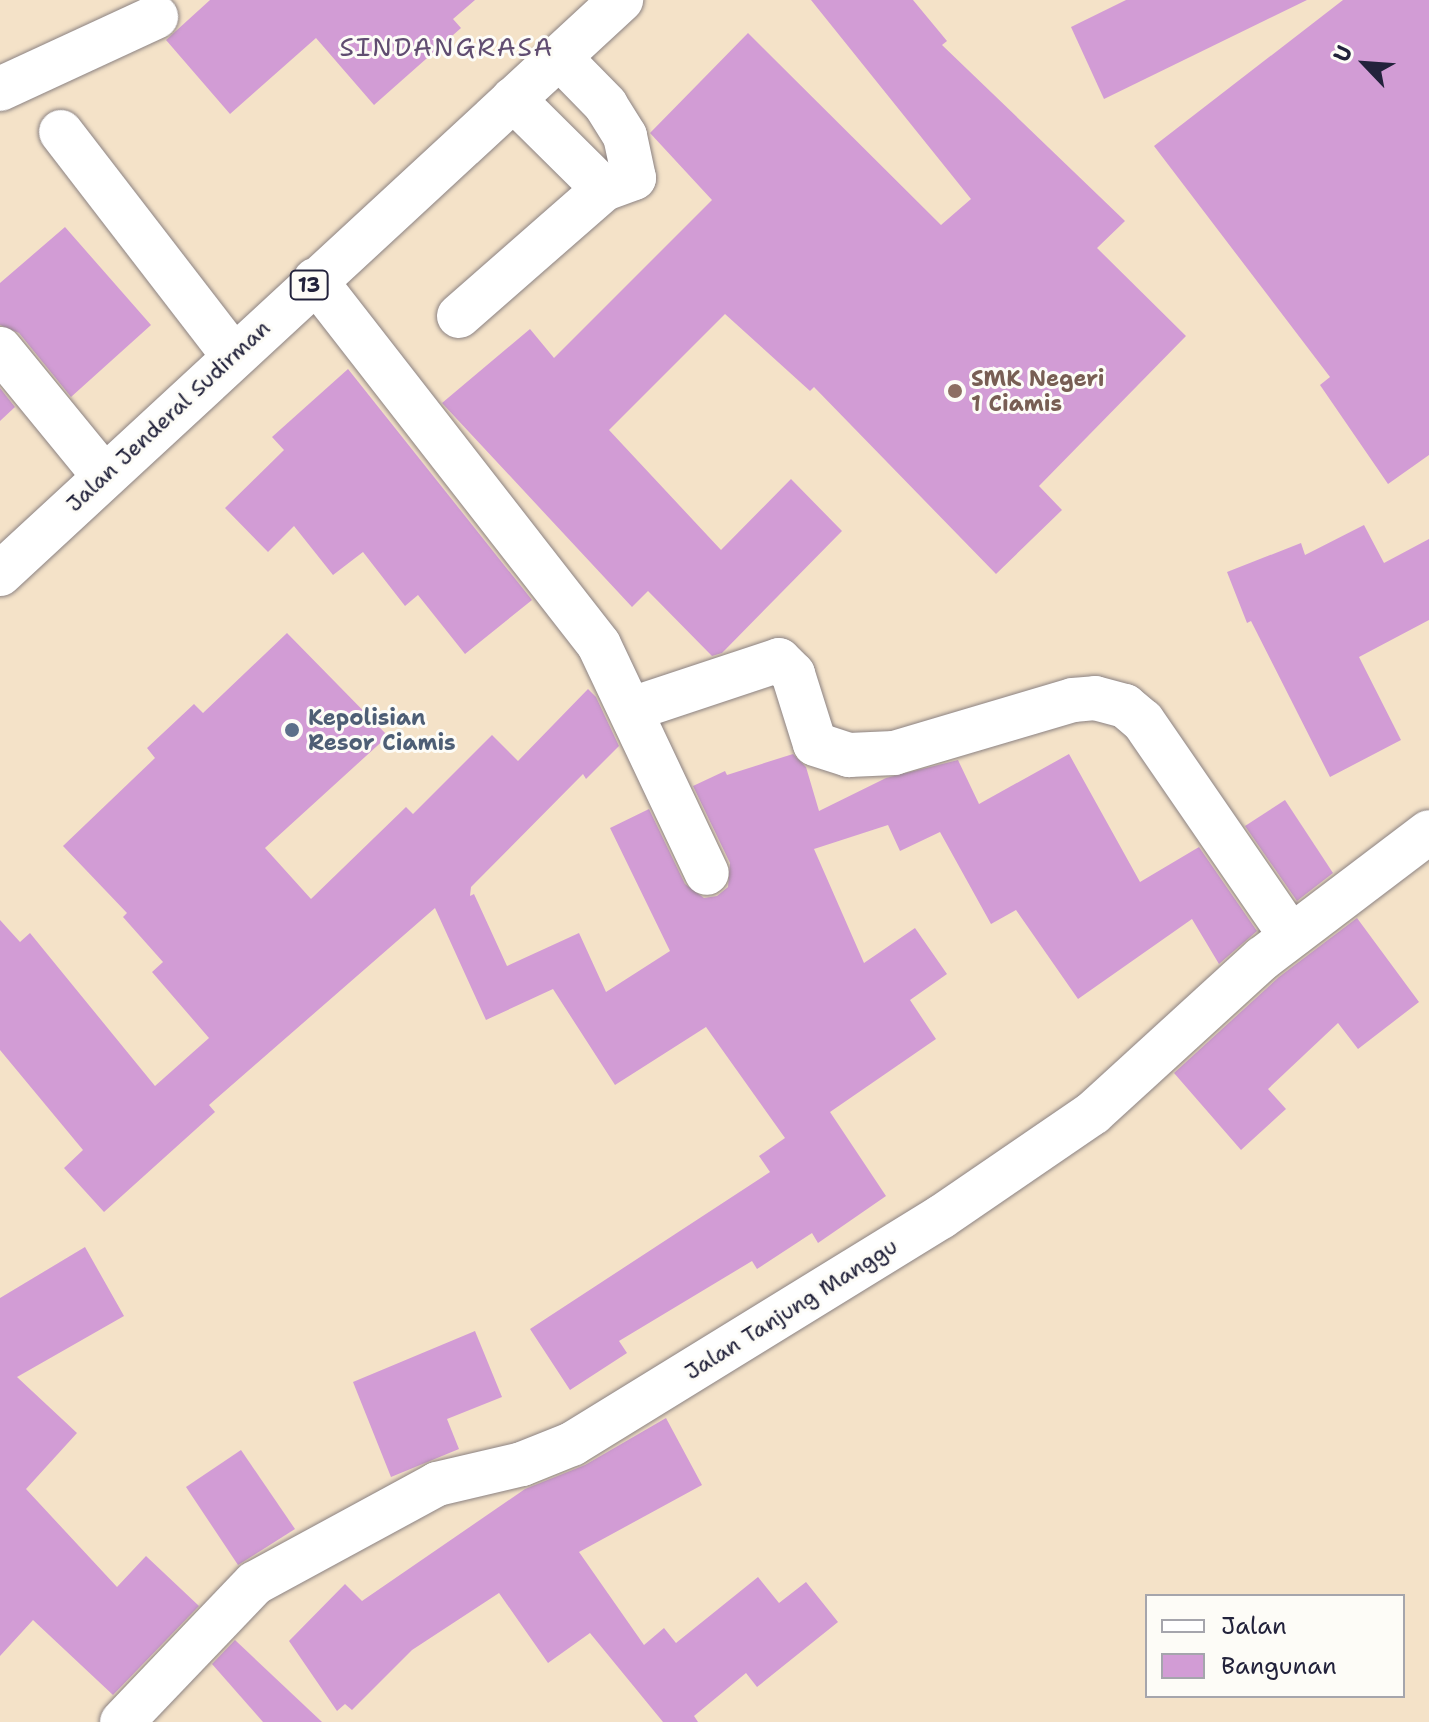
<!DOCTYPE html>
<html>
<head>
<meta charset="utf-8">
<style>
  body { margin:0 }
  #map { position:relative; width:1429px; height:1722px; overflow:hidden; background:#f4e2c8; font-family:"Shantell Sans",sans-serif }
  div>[style] { position:absolute }
  .building>* { inset:0; background:#d29cd5 }
  .roads { filter:drop-shadow(0 0 2px #8b8282) drop-shadow(0 0 2px #8b8282) }
  .minor>* { height:44px; margin:-22px; padding:0 22px; transform-origin:22px; border-radius:22px; background:#fff }
  .highway>* { height:44px; margin:-22px; padding:0 22px; transform-origin:22px; border-radius:22px; background:#fff }
  .dots>* { width:22px; height:22px; translate:-50% -50%; box-sizing:border-box; border:4px solid #fdfcf7; border-radius:50% }
  span { translate:-50% -50%; white-space:nowrap; text-align:center; line-height:1.15; -webkit-text-stroke:6px #fdfcf7; paint-order:stroke }
  .shield-label span { padding:2px 6px; background:#fdfcf7; border:2px solid; border-radius:6px; -webkit-text-stroke-width:0 }
  .shield-label { font-size:20px; color:#22223b; font-weight:700 }
  .education-label { font-size:22px; color:#785e54; font-weight:700 }
  .left { translate:0 -50%; text-align:left }
  .street-label { font-size:22px; color:#22223b }
  .service-label { font-size:22px; color:#4e5e75; font-weight:700 }
  .quarter-label { font-size:26px; color:#604d71; letter-spacing:2px }
  .legend { position:absolute; left:1145px; top:1594px; width:260px; height:104px; box-sizing:border-box; background:#fdfcf7; border:2px solid #a5a5ac; margin:0; padding:10px 14px; list-style:none; font-size:24px; color:#22223b }
  .legend li { display:flex; align-items:center; gap:16px; height:40px }
  .legend b { width:40px; border:2px solid #a5a5ac }
  .north { position:absolute; left:1325px; top:24px; width:80px; height:80px; -webkit-text-stroke:6px #fdfcf7; paint-order:stroke; rotate:295deg; font-size:22px; font-weight:700; line-height:32px; text-align:center; color:#22223b }
  .north::after { content:''; display:block; margin:auto; width:28px; height:36px; background:#22223b; clip-path:polygon(50% 0,100% 100%,50% 72%,0 100%) }
</style>
</head>
<body>
<div id="map">
  <div class="building">
    <div style="clip-path:polygon(210px 0,475px 0,453px 19px,461px 28px,374px 105px,316px 38px,230px 114px,166px 40px)"></div>
    <div style="clip-path:polygon(811px 0,913px 0,947px 41px,942px 45px,1125px 221px,1097px 248px,1186px 336px,1039px 486px,1062px 510px,996px 574px,814px 387px,810px 391px,725px 314px,609px 430px,721px 550px,791px 479px,842px 531px,722px 653px,712px 656px,648px 591px,632px 607px,442px 403px,530px 329px,554px 358px,712px 200px,650px 133px,748px 33px,941px 225px,971px 199px)"></div>
    <div style="clip-path:polygon(1126px 0,1307px 0,1104px 99px,1071px 27px)"></div>
    <div style="clip-path:polygon(1343px 0,1429px 0,1429px 455px,1388px 484px,1320px 385px,1330px 377px,1154px 146px)"></div>
    <div style="clip-path:polygon(65px 227px,151px 325px,71px 397px,19px 333px,0 325px,0 283px)"></div>
    <div style="clip-path:polygon(348px 369px,532px 600px,465px 654px,418px 595px,405px 606px,363px 552px,333px 575px,294px 526px,268px 552px,225px 508px,284px 450px,272px 437px)"></div>
    <div style="clip-path:polygon(0 388px,15px 407px,0 421px)"></div>
    <div style="clip-path:polygon(1364px 525px,1384px 563px,1429px 539px,1429px 620px,1359px 657px,1401px 740px,1330px 777px,1251px 621px,1247px 623px,1227px 572px,1301px 543px,1305px 555px)"></div>
    <div style="clip-path:polygon(287px 633px,388px 736px,265px 848px,311px 899px,406px 807px,413px 814px,492px 735px,518px 761px,588px 689px,596px 697px,619px 746px,586px 779px,583px 774px,471px 887px,470px 896px,474px 894px,507px 966px,579px 933px,606px 992px,670px 951px,610px 828px,649px 809px,685px 884px,704px 898px,717px 896px,728px 887px,730px 863px,693px 786px,725px 771px,727px 775px,793px 754px,806px 767px,819px 811px,886px 778px,958px 760px,979px 804px,1069px 754px,1140px 882px,1199px 847px,1257px 931px,1219px 964px,1192px 919px,1078px 999px,1016px 910px,991px 924px,940px 832px,900px 851px,888px 825px,814px 849px,864px 963px,915px 928px,947px 974px,910px 1000px,936px 1039px,830px 1112px,886px 1196px,818px 1243px,812px 1233px,757px 1269px,752px 1261px,619px 1341px,627px 1353px,570px 1390px,530px 1329px,770px 1172px,759px 1156px,785px 1138px,706px 1027px,615px 1085px,553px 989px,486px 1020px,435px 908px,209px 1105px,215px 1112px,104px 1212px,64px 1168px,83px 1150px,0 1050px,0 920px,20px 942px,30px 933px,155px 1086px,209px 1038px,152px 972px,163px 962px,123px 917px,127px 913px,63px 846px,155px 758px,147px 748px,194px 704px,203px 713px)"></div>
    <div style="clip-path:polygon(1285px 800px,1333px 873px,1297px 901px,1245px 826px)"></div>
    <div style="clip-path:polygon(1357px 918px,1419px 1002px,1358px 1049px,1338px 1023px,1268px 1089px,1286px 1109px,1241px 1150px,1174px 1073px,1279px 977px)"></div>
    <div style="clip-path:polygon(85px 1247px,124px 1316px,17px 1377px,77px 1433px,26px 1489px,117px 1587px,146px 1556px,199px 1606px,113px 1695px,33px 1620px,0 1656px,0 1298px)"></div>
    <div style="clip-path:polygon(475px 1331px,502px 1397px,447px 1419px,459px 1449px,391px 1477px,353px 1382px)"></div>
    <div style="clip-path:polygon(666px 1418px,702px 1485px,579px 1552px,644px 1645px,664px 1628px,676px 1643px,758px 1577px,779px 1603px,806px 1582px,838px 1622px,757px 1687px,746px 1673px,694px 1716px,698px 1722px,663px 1722px,590px 1633px,548px 1663px,499px 1593px,412px 1650px,352px 1710px,345px 1704px,337px 1711px,289px 1641px,345px 1584px,362px 1601px,525px 1489px,585px 1465px)"></div>
    <div style="clip-path:polygon(241px 1450px,295px 1529px,238px 1565px,186px 1487px)"></div>
    <div style="clip-path:polygon(235px 1640px,322px 1722px,263px 1722px,212px 1664px)"></div>
  </div>
  <div class="roads">
    <div class="minor">
      <div style="left:0;top:89px;width:172px;rotate:-24.8deg"></div>
      <div style="left:513px;top:99px;width:128px;rotate:44.7deg"></div>
      <div style="left:604px;top:189px;width:32px;rotate:-20deg"></div>
      <div style="left:634px;top:178px;width:43px;rotate:-102.1deg"></div>
      <div style="left:625px;top:136px;width:36px;rotate:-122deg"></div>
      <div style="left:606px;top:105px;width:67px;rotate:-134.4deg"></div>
      <div style="left:61px;top:132px;width:282px;rotate:52.4deg"></div>
      <div style="left:315px;top:280px;width:462px;rotate:52.1deg"></div>
      <div style="left:599px;top:645px;width:252px;rotate:64.7deg"></div>
      <div style="left:459px;top:316px;width:193px;rotate:-41.2deg"></div>
      <div style="left:0;top:349px;width:163px;rotate:50.7deg"></div>
      <div style="left:632px;top:709px;width:155px;rotate:-18.4deg"></div>
      <div style="left:779px;top:660px;width:20px;rotate:45deg"></div>
      <div style="left:793px;top:674px;width:73px;rotate:72.6deg"></div>
      <div style="left:815px;top:744px;width:36px;rotate:18deg"></div>
      <div style="left:849px;top:755px;width:45px;rotate:-2.5deg"></div>
      <div style="left:894px;top:753px;width:187px;rotate:-16.5deg"></div>
      <div style="left:1073px;top:700px;width:22px;rotate:-5deg"></div>
      <div style="left:1095px;top:698px;width:31px;rotate:15deg"></div>
      <div style="left:1125px;top:706px;width:23px;rotate:40deg"></div>
      <div style="left:1143px;top:721px;width:261px;rotate:55.5deg"></div>
      <div style="left:122px;top:1722px;width:192px;rotate:-46.3deg"></div>
      <div style="left:255px;top:1583px;width:207px;rotate:-28.5deg"></div>
      <div style="left:437px;top:1484px;width:87px;rotate:-13.2deg"></div>
      <div style="left:522px;top:1464px;width:54px;rotate:-21.8deg"></div>
      <div style="left:572px;top:1444px;width:433px;rotate:-31.6deg"></div>
      <div style="left:941px;top:1217px;width:184px;rotate:-34.4deg"></div>
      <div style="left:1093px;top:1113px;width:230px;rotate:-42.4deg"></div>
      <div style="left:1263px;top:958px;width:208px;rotate:-37.2deg"></div>
    </div>
    <div class="highway">
      <div style="left:0;top:574px;width:846px;rotate:-42.75deg"></div>
    </div>
  </div>
  <div class="dots">
    <div style="left:955px;top:391px;background:#8d6e63"></div>
    <div style="left:292px;top:730px;background:#5c6f8a"></div>
  </div>
  <div class="shield-label">
    <span style="left:309px;top:285px">13</span>
  </div>
  <div class="education-label">
    <span class="left" style="left:971px;top:391px">SMK Negeri<br>1 Ciamis</span>
  </div>
  <div class="street-label">
    <span style="left:168px;top:416px;rotate:-43deg">Jalan Jenderal Sudirman</span>
    <span style="left:791px;top:1309px;rotate:-32deg">Jalan Tanjung Manggu</span>
  </div>
  <div class="service-label">
    <span class="left" style="left:308px;top:730px">Kepolisian<br>Resor Ciamis</span>
  </div>
  <div class="quarter-label">
    <span style="left:447px;top:47px">SINDANGRASA</span>
  </div>
  <ul class="legend">
  <li><b style="height:10px;background:#fff"></b>Jalan</li>
  <li><b style="height:22px;background:#d29cd5"></b>Bangunan</li>
  </ul>
  <div class="north">U</div>
</div>
</body>
</html>
